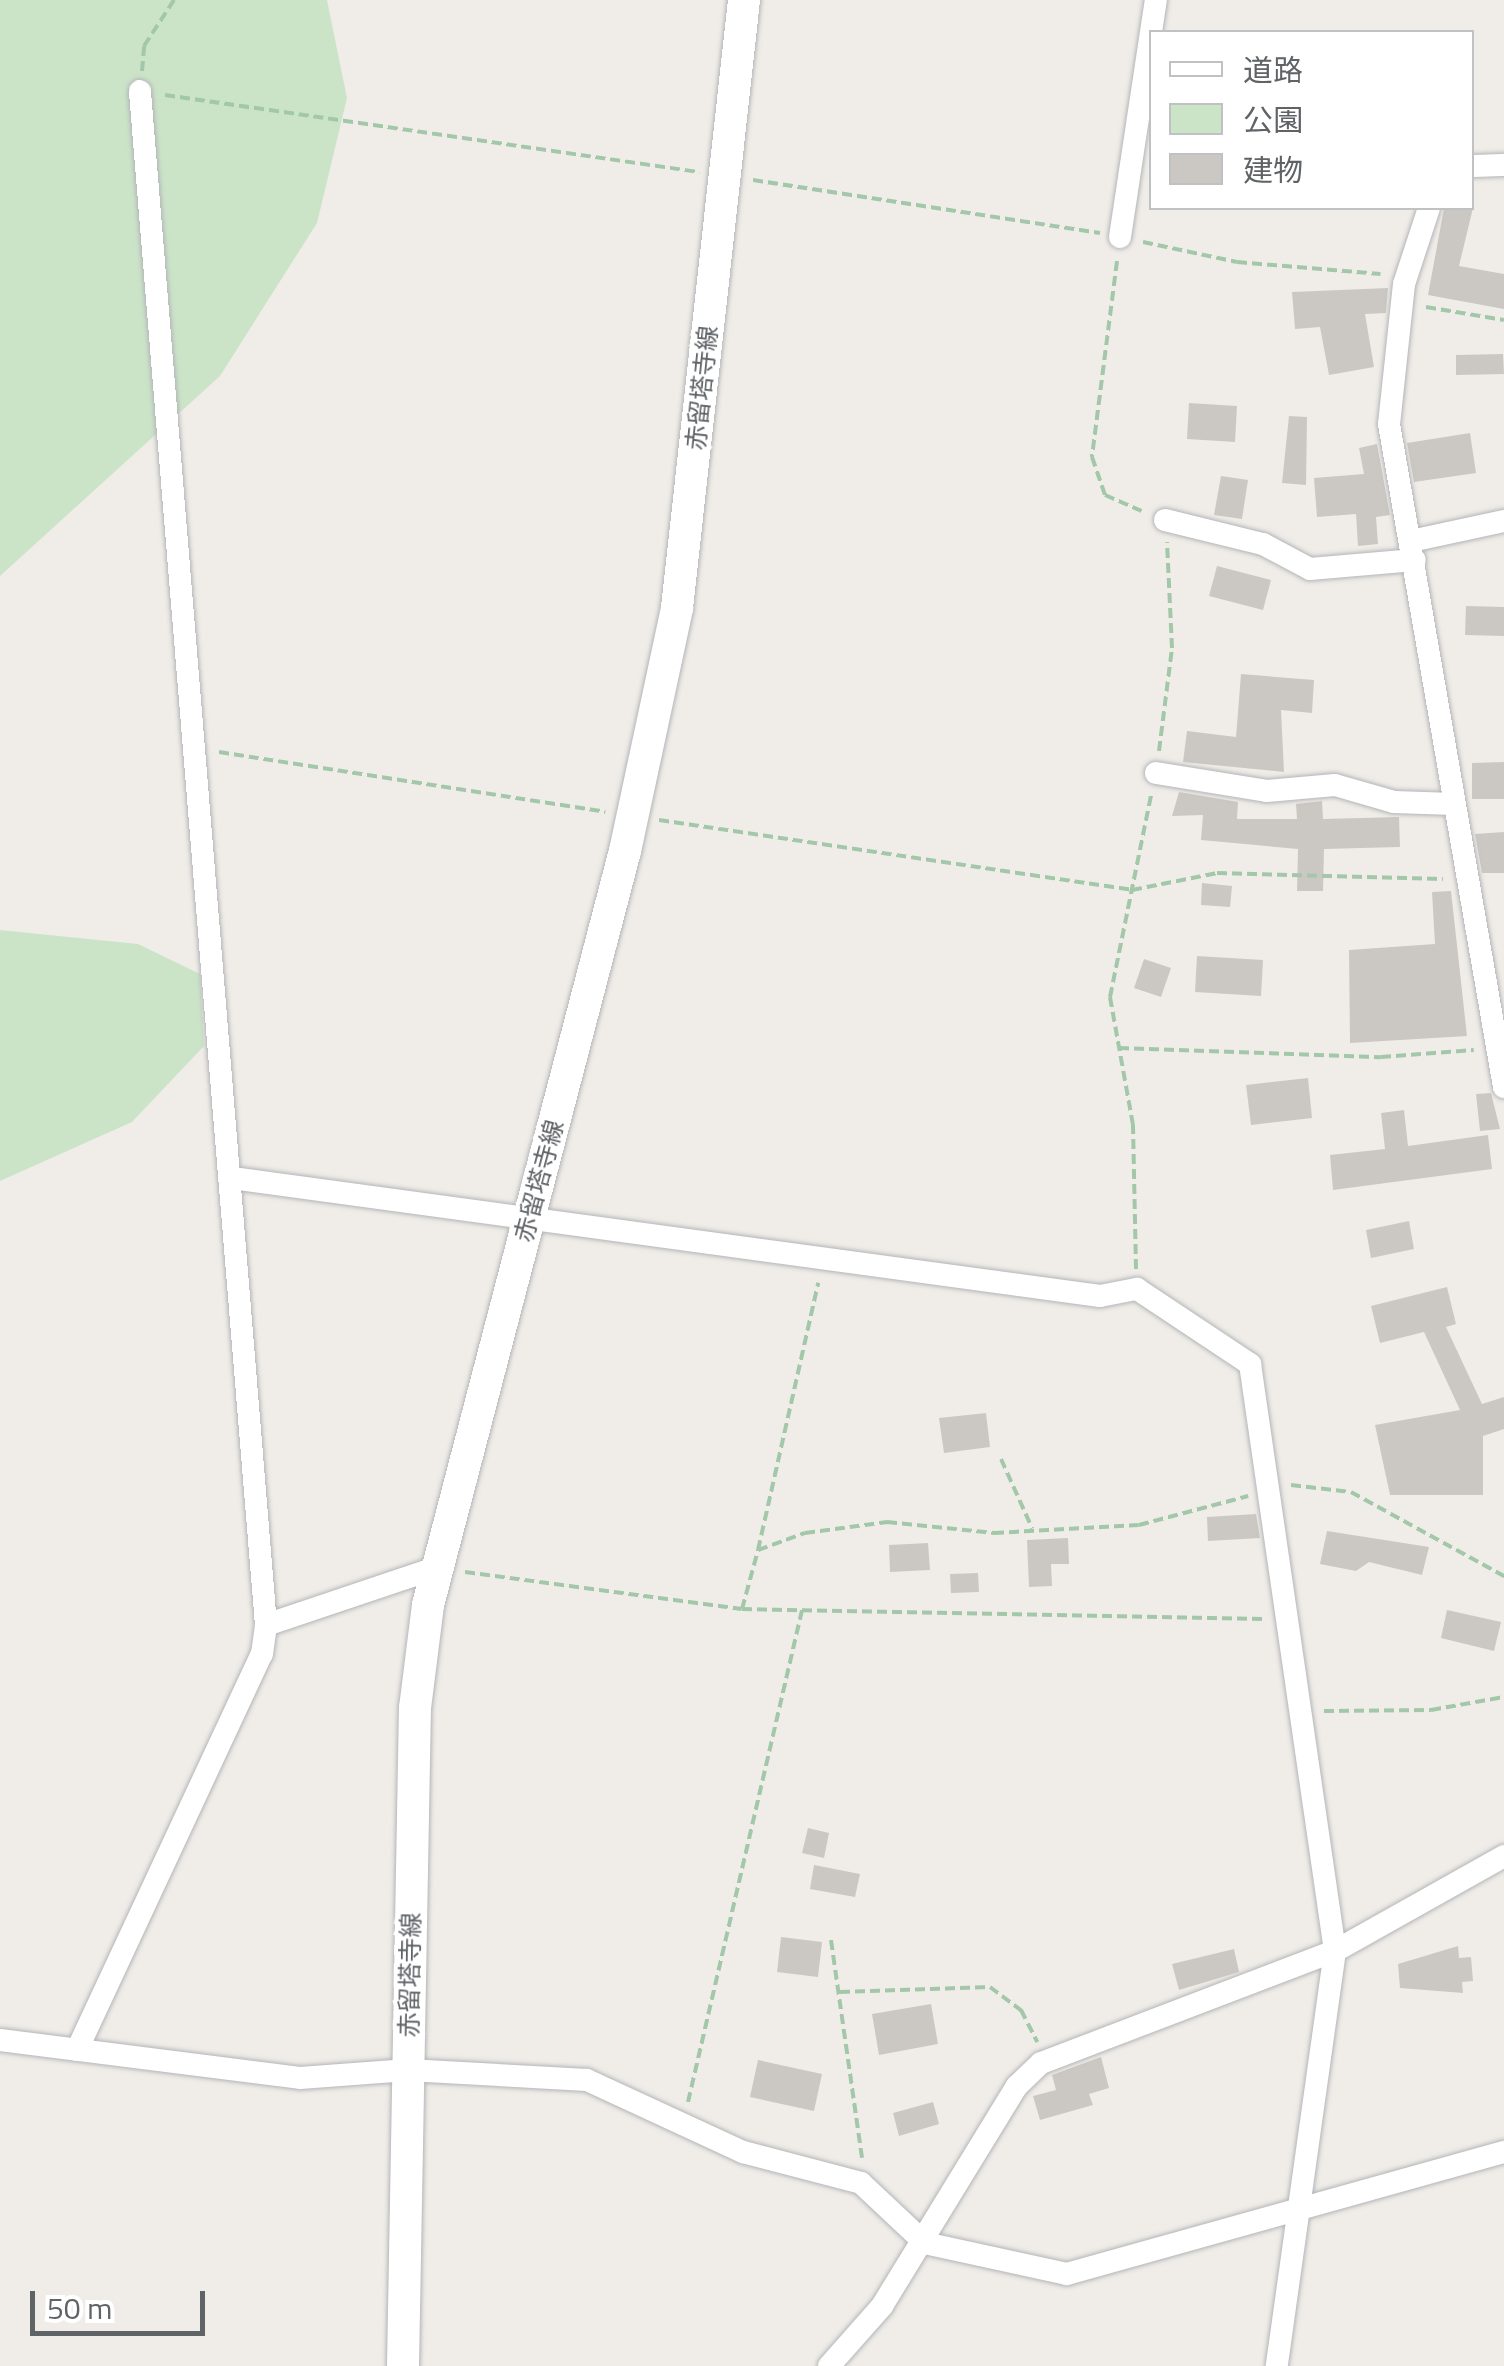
<!DOCTYPE html>
<html>
<head>
<meta charset="utf-8">
<style>
  body { margin:0 }
  #map { position:relative; width:1504px; height:2366px; overflow:hidden; background:#f0ede8; font-family:"Titillium Web","Noto Sans JP",sans-serif }
  div>[style] { position:absolute }
  .green>* { inset:0; background:#cbe4c8 }
  .building>* { inset:0; background:#cbc8c4 }
  .path>* { height:4px; margin-top:-2px; transform-origin:0; background:repeating-linear-gradient(90deg,#a3c7a9 0 10px,transparent 0 15px) }
  .roads { filter:drop-shadow(0 0 2px #b3b5b8) drop-shadow(0 0 2px #b3b5b8) }
  .street>* { height:22px; margin:-11px; padding:0 11px; transform-origin:11px; border-radius:11px; background:#fff }
  .secondary>* { height:32px; margin:-16px; padding:0 16px; transform-origin:16px; border-radius:16px; background:#fff }
  span { translate:-50% -50%; white-space:nowrap; text-align:center; line-height:1.15; -webkit-text-stroke:8px #fff; paint-order:stroke }
  .street-label { font-size:25px; color:#5f6366 }
  .legend { position:absolute; left:1149px; top:30px; width:325px; height:180px; box-sizing:border-box; background:#fff; border:2px solid #bfc1c2; margin:0; padding:12px 18px; list-style:none; font-size:30px; color:#5f6366 }
  .legend li { display:flex; align-items:center; gap:20px; height:50px }
  .legend b { width:50px; border:2px solid #bfc1c2 }
  .scale { position:absolute; left:30px; top:2291px; width:175px; height:45px; box-sizing:border-box; border:5px solid #5f6366; border-top:0; padding-left:12px; font-size:30px; line-height:35px; white-space:nowrap; color:#5f6366; -webkit-text-stroke:8px #fff; paint-order:stroke }
</style>
</head>
<body>
<div id="map">
  <div class="green">
    <div style="clip-path:polygon(0 0,327px 0,347px 98px,317px 223px,220px 376px,0 576px)"></div>
    <div style="clip-path:polygon(0 930px,138px 944px,200px 974px,204px 1046px,132px 1122px,0 1181px)"></div>
  </div>
  <div class="building">
    <div style="clip-path:polygon(1473px 208px,1459px 266px,1504px 274px,1504px 309px,1428px 295px,1444px 208px)"></div>
    <div style="clip-path:polygon(1388px 288px,1386px 313px,1365px 314px,1374px 367px,1329px 375px,1320px 327px,1295px 329px,1292px 292px)"></div>
    <div style="clip-path:polygon(1503px 354px,1504px 374px,1456px 375px,1456px 355px)"></div>
    <div style="clip-path:polygon(1189px 403px,1237px 406px,1235px 442px,1187px 439px)"></div>
    <div style="clip-path:polygon(1289px 416px,1307px 417px,1306px 485px,1282px 483px)"></div>
    <div style="clip-path:polygon(1470px 433px,1476px 473px,1414px 482px,1407px 443px)"></div>
    <div style="clip-path:polygon(1377px 444px,1390px 515px,1376px 517px,1378px 544px,1358px 546px,1356px 514px,1317px 517px,1314px 478px,1364px 474px,1359px 448px)"></div>
    <div style="clip-path:polygon(1221px 476px,1248px 480px,1242px 519px,1214px 515px)"></div>
    <div style="clip-path:polygon(1217px 566px,1271px 580px,1263px 610px,1209px 596px)"></div>
    <div style="clip-path:polygon(1466px 606px,1504px 607px,1504px 636px,1465px 635px)"></div>
    <div style="clip-path:polygon(1241px 674px,1314px 680px,1312px 713px,1281px 710px,1284px 772px,1183px 762px,1187px 731px,1236px 737px)"></div>
    <div style="clip-path:polygon(1504px 762px,1504px 799px,1472px 799px,1472px 763px)"></div>
    <div style="clip-path:polygon(1179px 792px,1238px 802px,1237px 819px,1297px 819px,1296px 804px,1322px 801px,1323px 819px,1399px 817px,1400px 847px,1324px 849px,1323px 891px,1297px 891px,1298px 849px,1201px 840px,1203px 815px,1172px 816px)"></div>
    <div style="clip-path:polygon(1504px 832px,1504px 873px,1482px 873px,1475px 834px)"></div>
    <div style="clip-path:polygon(1202px 883px,1232px 886px,1230px 907px,1201px 905px)"></div>
    <div style="clip-path:polygon(1451px 891px,1467px 1036px,1350px 1043px,1349px 950px,1435px 944px,1432px 892px)"></div>
    <div style="clip-path:polygon(1197px 956px,1263px 960px,1261px 996px,1195px 992px)"></div>
    <div style="clip-path:polygon(1144px 959px,1171px 968px,1161px 997px,1134px 988px)"></div>
    <div style="clip-path:polygon(1308px 1078px,1312px 1118px,1251px 1125px,1246px 1085px)"></div>
    <div style="clip-path:polygon(1491px 1093px,1500px 1129px,1480px 1131px,1476px 1094px)"></div>
    <div style="clip-path:polygon(1404px 1110px,1408px 1146px,1488px 1135px,1492px 1169px,1333px 1190px,1330px 1155px,1385px 1149px,1381px 1113px)"></div>
    <div style="clip-path:polygon(1409px 1221px,1414px 1249px,1371px 1258px,1366px 1230px)"></div>
    <div style="clip-path:polygon(1447px 1287px,1456px 1324px,1446px 1327px,1482px 1404px,1504px 1397px,1504px 1429px,1483px 1436px,1483px 1495px,1390px 1495px,1375px 1425px,1460px 1410px,1424px 1332px,1380px 1343px,1371px 1306px)"></div>
    <div style="clip-path:polygon(986px 1413px,990px 1447px,944px 1453px,939px 1418px)"></div>
    <div style="clip-path:polygon(1256px 1514px,1260px 1538px,1208px 1541px,1207px 1517px)"></div>
    <div style="clip-path:polygon(1327px 1531px,1429px 1547px,1422px 1575px,1369px 1562px,1356px 1571px,1320px 1564px)"></div>
    <div style="clip-path:polygon(1068px 1538px,1069px 1564px,1051px 1564px,1052px 1586px,1029px 1587px,1027px 1540px)"></div>
    <div style="clip-path:polygon(928px 1543px,930px 1570px,890px 1572px,889px 1545px)"></div>
    <div style="clip-path:polygon(978px 1573px,979px 1592px,951px 1593px,950px 1574px)"></div>
    <div style="clip-path:polygon(1447px 1610px,1501px 1622px,1494px 1651px,1441px 1638px)"></div>
    <div style="clip-path:polygon(808px 1828px,829px 1833px,824px 1858px,802px 1853px)"></div>
    <div style="clip-path:polygon(814px 1865px,860px 1874px,855px 1897px,810px 1889px)"></div>
    <div style="clip-path:polygon(781px 1937px,822px 1942px,818px 1977px,777px 1972px)"></div>
    <div style="clip-path:polygon(1458px 1946px,1459px 1958px,1471px 1957px,1473px 1981px,1462px 1982px,1463px 1993px,1400px 1988px,1398px 1964px)"></div>
    <div style="clip-path:polygon(1234px 1949px,1239px 1972px,1179px 1990px,1172px 1964px)"></div>
    <div style="clip-path:polygon(931px 2004px,938px 2044px,879px 2055px,872px 2014px)"></div>
    <div style="clip-path:polygon(1101px 2057px,1109px 2088px,1089px 2094px,1093px 2105px,1040px 2120px,1033px 2096px,1056px 2090px,1052px 2075px)"></div>
    <div style="clip-path:polygon(758px 2060px,822px 2074px,814px 2111px,750px 2097px)"></div>
    <div style="clip-path:polygon(933px 2102px,939px 2124px,899px 2136px,893px 2113px)"></div>
  </div>
  <div class="path">
    <div style="left:142px;top:71px;width:25px;rotate:-85deg"></div>
    <div style="left:144px;top:46px;width:55px;rotate:-56.9deg"></div>
    <div style="left:165px;top:95px;width:540px;rotate:8.21deg"></div>
    <div style="left:753px;top:180px;width:351px;rotate:8.7deg"></div>
    <div style="left:1143px;top:242px;width:96px;rotate:12deg"></div>
    <div style="left:1237px;top:262px;width:144px;rotate:4.8deg"></div>
    <div style="left:1117px;top:261px;width:198px;rotate:97.3deg"></div>
    <div style="left:1092px;top:457px;width:40px;rotate:71.1deg"></div>
    <div style="left:1105px;top:495px;width:43px;rotate:23.6deg"></div>
    <div style="left:1426px;top:307px;width:79px;rotate:9.5deg"></div>
    <div style="left:1159px;top:751px;width:104px;rotate:-82.8deg"></div>
    <div style="left:1172px;top:648px;width:106px;rotate:-92.7deg"></div>
    <div style="left:219px;top:752px;width:391px;rotate:8.8deg"></div>
    <div style="left:659px;top:820px;width:478px;rotate:8.4deg"></div>
    <div style="left:1132px;top:890px;width:87px;rotate:-11.3deg"></div>
    <div style="left:1217px;top:873px;width:226px;rotate:1.5deg"></div>
    <div style="left:1119px;top:1048px;width:262px;rotate:2deg"></div>
    <div style="left:1381px;top:1057px;width:93px;rotate:-4.3deg"></div>
    <div style="left:1136px;top:1269px;width:144px;rotate:-91.2deg"></div>
    <div style="left:1133px;top:1125px;width:130px;rotate:-100.2deg"></div>
    <div style="left:1110px;top:997px;width:206px;rotate:-78.5deg"></div>
    <div style="left:1001px;top:1459px;width:76px;rotate:65.8deg"></div>
    <div style="left:1291px;top:1485px;width:60px;rotate:6.7deg"></div>
    <div style="left:1351px;top:1492px;width:175px;rotate:28.8deg"></div>
    <div style="left:758px;top:1550px;width:274px;rotate:-77.3deg"></div>
    <div style="left:465px;top:1572px;width:279px;rotate:7.6deg"></div>
    <div style="left:742px;top:1609px;width:521px;rotate:1.1deg"></div>
    <div style="left:742px;top:1609px;width:61px;rotate:-74.8deg"></div>
    <div style="left:758px;top:1550px;width:50px;rotate:-19.9deg"></div>
    <div style="left:805px;top:1533px;width:83px;rotate:-7.6deg"></div>
    <div style="left:887px;top:1522px;width:108px;rotate:5.9deg"></div>
    <div style="left:994px;top:1533px;width:145px;rotate:-3.2deg"></div>
    <div style="left:1139px;top:1525px;width:113px;rotate:-14.9deg"></div>
    <div style="left:1324px;top:1711px;width:107px;rotate:-0.5deg"></div>
    <div style="left:1431px;top:1710px;width:74px;rotate:-10.1deg"></div>
    <div style="left:831px;top:1940px;width:220px;rotate:81.9deg"></div>
    <div style="left:840px;top:1992px;width:150px;rotate:-1.9deg"></div>
    <div style="left:990px;top:1987px;width:39px;rotate:37deg"></div>
    <div style="left:1021px;top:2010px;width:36px;rotate:63deg"></div>
    <div style="left:688px;top:2102px;width:505px;rotate:-76.95deg"></div>
  </div>
  <div class="roads">
    <div class="street">
      <div style="left:1472px;top:166px;width:32px;rotate:-2deg"></div>
      <div style="left:1429px;top:208px;width:80px;rotate:108.2deg"></div>
      <div style="left:1404px;top:284px;width:141px;rotate:96.1deg"></div>
      <div style="left:1389px;top:424px;width:673px;rotate:80.16deg"></div>
      <div style="left:1120px;top:237px;width:240px;rotate:-81.4deg"></div>
      <div style="left:1165px;top:520px;width:101px;rotate:13.8deg"></div>
      <div style="left:1263px;top:544px;width:53px;rotate:28deg"></div>
      <div style="left:1310px;top:569px;width:105px;rotate:-4.9deg"></div>
      <div style="left:1411px;top:541px;width:95px;rotate:-12.1deg"></div>
      <div style="left:1156px;top:773px;width:112px;rotate:9.2deg"></div>
      <div style="left:1267px;top:791px;width:68px;rotate:-5deg"></div>
      <div style="left:1335px;top:785px;width:61px;rotate:16.1deg"></div>
      <div style="left:1394px;top:802px;width:60px;rotate:1.9deg"></div>
      <div style="left:232px;top:1178px;width:876px;rotate:7.74deg"></div>
      <div style="left:1100px;top:1296px;width:38px;rotate:-11deg"></div>
      <div style="left:1137px;top:1289px;width:136px;rotate:33.6deg"></div>
      <div style="left:1250px;top:1364px;width:593px;rotate:81.76deg"></div>
      <div style="left:1335px;top:1951px;width:419px;rotate:98deg"></div>
      <div style="left:266px;top:1625px;width:178px;rotate:-18.6deg"></div>
      <div style="left:0;top:2040px;width:302px;rotate:7.2deg"></div>
      <div style="left:300px;top:2078px;width:108px;rotate:-4.2deg"></div>
      <div style="left:408px;top:2070px;width:179px;rotate:3.2deg"></div>
      <div style="left:587px;top:2080px;width:172px;rotate:24.8deg"></div>
      <div style="left:743px;top:2152px;width:122px;rotate:14.7deg"></div>
      <div style="left:861px;top:2183px;width:88px;rotate:43.2deg"></div>
      <div style="left:925px;top:2243px;width:145px;rotate:12.3deg"></div>
      <div style="left:1067px;top:2274px;width:454px;rotate:-15.6deg"></div>
      <div style="left:77px;top:2050px;width:437px;rotate:-65deg"></div>
      <div style="left:262px;top:1654px;width:29px;rotate:-82deg"></div>
      <div style="left:266px;top:1625px;width:1539px;rotate:-94.7deg"></div>
      <div style="left:829px;top:2366px;width:80px;rotate:-48.5deg"></div>
      <div style="left:882px;top:2306px;width:258px;rotate:-58.5deg"></div>
      <div style="left:1017px;top:2086px;width:33px;rotate:-44deg"></div>
      <div style="left:1041px;top:2063px;width:315px;rotate:-20.9deg"></div>
      <div style="left:1335px;top:1951px;width:194px;rotate:-29.3deg"></div>
    </div>
    <div class="secondary">
      <div style="left:403px;top:2366px;width:658px;rotate:-88.96deg"></div>
      <div style="left:415px;top:1708px;width:104px;rotate:-82.8deg"></div>
      <div style="left:428px;top:1605px;width:779px;rotate:-75.36deg"></div>
      <div style="left:625px;top:851px;width:249px;rotate:-77.9deg"></div>
      <div style="left:677px;top:608px;width:612px;rotate:-83.71deg"></div>
    </div>
  </div>
  <div class="street-label">
    <span style="left:702px;top:388px;rotate:-84deg">赤留塔寺線</span>
    <span style="left:539px;top:1181px;rotate:-75deg">赤留塔寺線</span>
    <span style="left:410px;top:1975px;rotate:-89deg">赤留塔寺線</span>
  </div>
  <ul class="legend">
  <li><b style="height:12px;background:#fff"></b>道路</li>
  <li><b style="height:28px;background:#cbe4c8"></b>公園</li>
  <li><b style="height:28px;background:#cbc8c4"></b>建物</li>
  </ul>
  <div class="scale">50 m</div>
</div>
</body>
</html>
